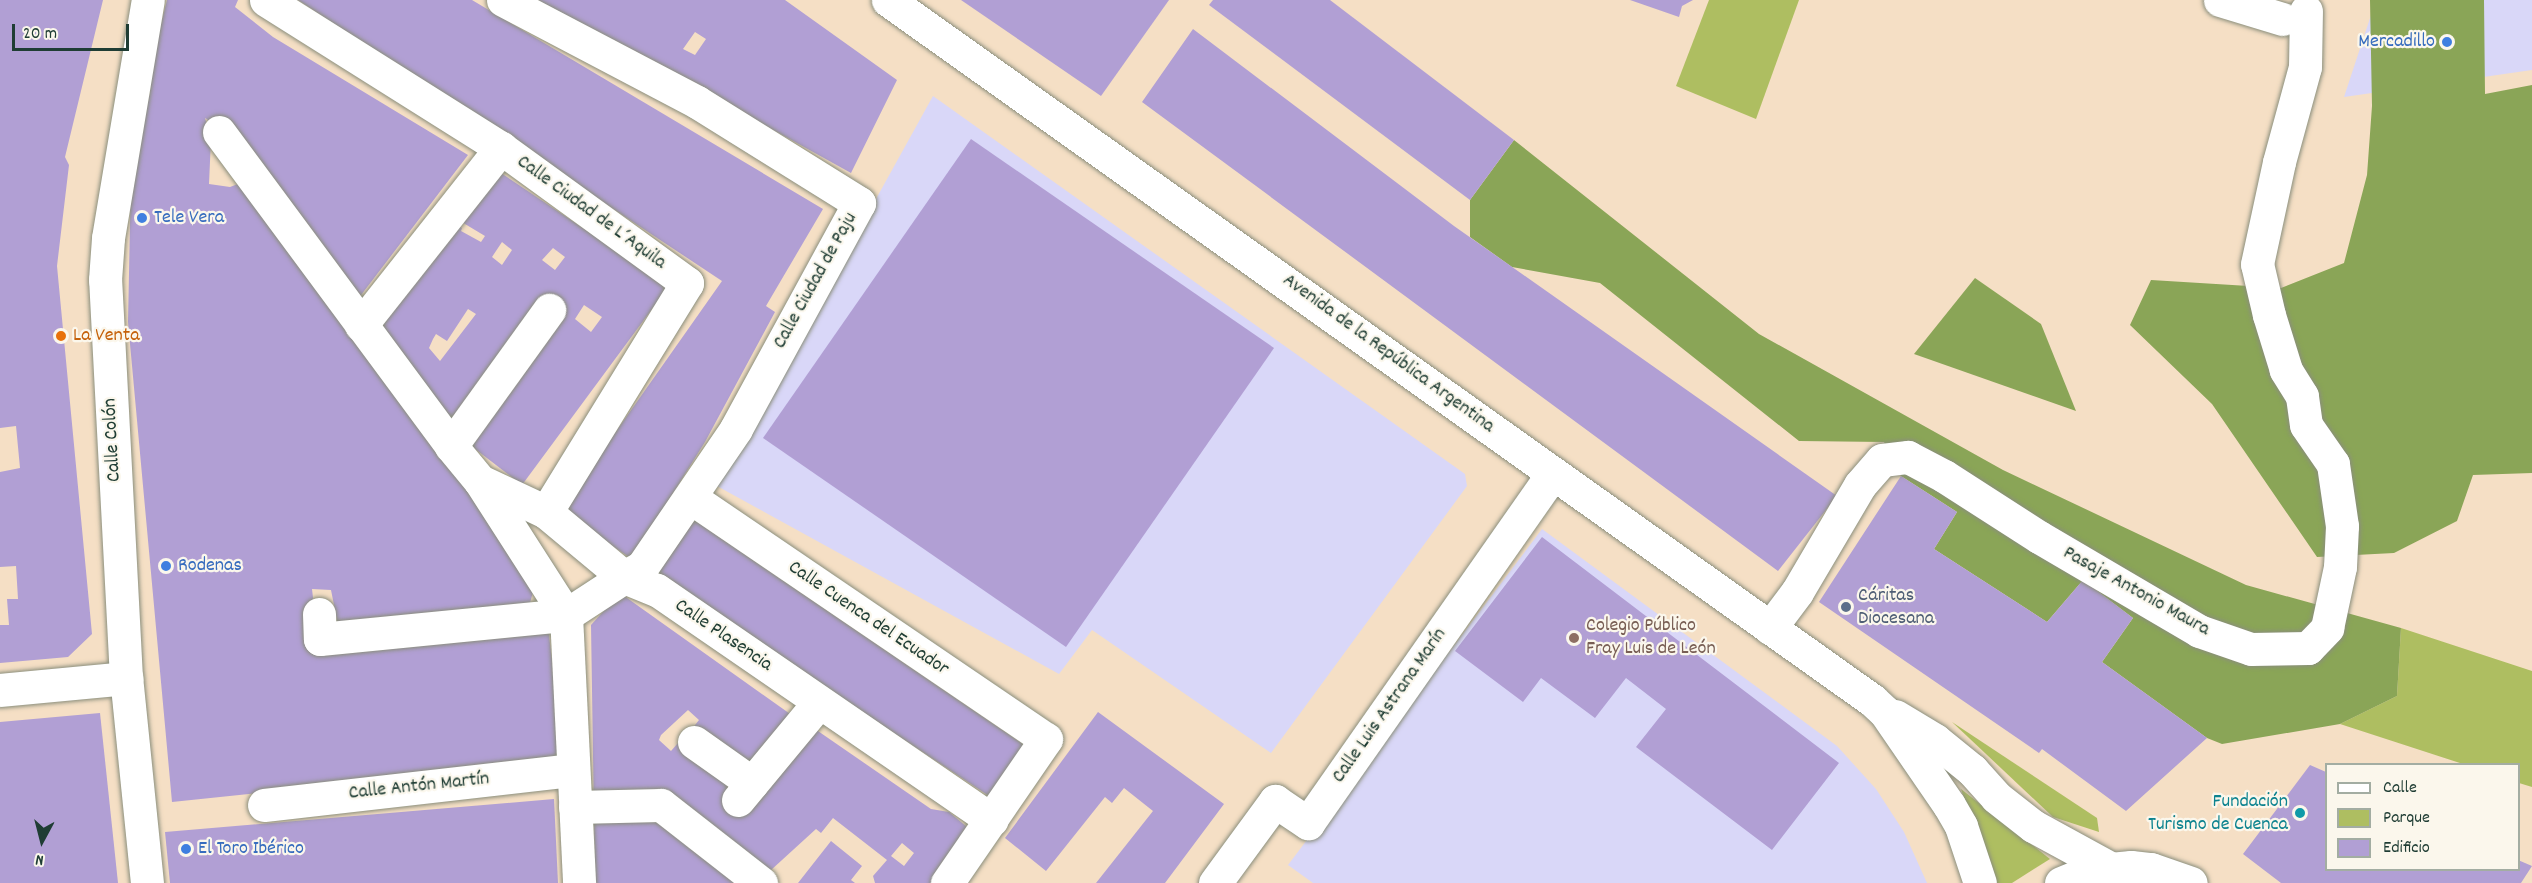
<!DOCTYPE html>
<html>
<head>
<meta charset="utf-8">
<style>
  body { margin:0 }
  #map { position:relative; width:2532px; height:883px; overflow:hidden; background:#f5dfc5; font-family:Dekko,sans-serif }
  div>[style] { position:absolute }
  .built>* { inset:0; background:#d9d7f8 }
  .green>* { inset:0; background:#aebe61 }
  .forest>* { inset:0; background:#8aa557 }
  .building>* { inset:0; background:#b19fd4 }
  .roads { filter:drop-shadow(0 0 2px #8a8e7c) drop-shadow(0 0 2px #8a8e7c) }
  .street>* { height:33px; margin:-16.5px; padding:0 16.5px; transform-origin:16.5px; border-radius:16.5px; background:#fff }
  .secondary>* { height:33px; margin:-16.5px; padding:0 16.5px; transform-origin:16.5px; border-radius:16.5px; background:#fff }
  .primary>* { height:33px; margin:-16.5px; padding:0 16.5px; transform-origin:16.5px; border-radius:16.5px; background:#fff }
  .dots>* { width:16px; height:16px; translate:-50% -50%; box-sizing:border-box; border:3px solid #fbf7ec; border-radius:50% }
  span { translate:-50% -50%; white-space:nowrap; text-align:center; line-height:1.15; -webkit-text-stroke:4.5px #fbf7ec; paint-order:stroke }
  .shop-label { font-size:20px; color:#366cbe }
  .right { translate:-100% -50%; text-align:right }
  .left { translate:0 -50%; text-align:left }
  .street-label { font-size:20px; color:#1f3d34 }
  .food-label { font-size:20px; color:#c56008 }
  .service-label { font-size:20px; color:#4e5e75 }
  .education-label { font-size:20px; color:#785e54 }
  .culture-label { font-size:20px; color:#0d838f }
  .legend { position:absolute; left:2325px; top:763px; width:195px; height:108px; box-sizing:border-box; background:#fbf7ec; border:2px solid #a3ada2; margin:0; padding:8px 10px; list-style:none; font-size:18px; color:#1f3d34 }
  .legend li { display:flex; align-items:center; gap:12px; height:30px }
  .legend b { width:30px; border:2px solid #a3ada2 }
  .north { position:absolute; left:12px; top:811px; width:60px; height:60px; -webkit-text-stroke:4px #fbf7ec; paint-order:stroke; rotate:187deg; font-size:16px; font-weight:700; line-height:24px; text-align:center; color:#1f3d34 }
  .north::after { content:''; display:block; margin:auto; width:21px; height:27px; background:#1f3d34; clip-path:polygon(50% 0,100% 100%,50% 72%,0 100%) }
  .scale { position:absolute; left:12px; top:24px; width:117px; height:27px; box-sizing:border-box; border:3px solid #1f3d34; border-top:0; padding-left:8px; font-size:18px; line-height:21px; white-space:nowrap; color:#1f3d34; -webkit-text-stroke:4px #fbf7ec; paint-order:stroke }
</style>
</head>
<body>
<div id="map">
  <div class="built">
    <div style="clip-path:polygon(2376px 0,2532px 0,2532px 70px,2344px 97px)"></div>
    <div style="clip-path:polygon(933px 96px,1465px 474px,1467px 486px,1271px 753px,1092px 630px,1059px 674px,717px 486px)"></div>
    <div style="clip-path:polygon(1542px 529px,1837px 746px,1876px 789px,1904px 832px,1927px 883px,1313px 883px,1288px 865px)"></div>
  </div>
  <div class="green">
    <div style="clip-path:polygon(1709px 0,1799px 0,1756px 119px,1676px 86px)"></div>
    <div style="clip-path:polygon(2401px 628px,2532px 671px,2532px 787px,2519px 783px,2518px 764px,2463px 764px,2340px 724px,2397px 696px)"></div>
    <div style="clip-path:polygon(1952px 722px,2097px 818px,2099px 832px,2053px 817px)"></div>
    <div style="clip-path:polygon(1961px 789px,2050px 859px,2012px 883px,1992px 883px)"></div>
  </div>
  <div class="forest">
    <div style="clip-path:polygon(2370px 0,2484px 0,2485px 94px,2532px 85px,2532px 473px,2473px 475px,2457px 521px,2394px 553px,2317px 557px,2212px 404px,2130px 325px,2151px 280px,2281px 288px,2344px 263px,2367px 175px,2372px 106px)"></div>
    <div style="clip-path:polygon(1514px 140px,1759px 334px,2003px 470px,2246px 585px,2401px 628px,2397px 696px,2340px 724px,2222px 744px,2207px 738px,2102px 662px,2133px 618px,2083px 580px,2047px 622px,1934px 549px,1957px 512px,1901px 476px,1884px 442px,1799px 441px,1600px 283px,1512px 267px,1470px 237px,1470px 200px)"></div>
    <div style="clip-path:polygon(1975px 278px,2041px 324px,2076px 411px,1914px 354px)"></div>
  </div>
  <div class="building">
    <div style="clip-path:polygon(0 0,103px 0,65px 157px,69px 165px,57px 266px,92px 634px,68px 657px,0 663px,0 625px,9px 625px,7px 599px,18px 599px,16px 566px,0 567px,0 472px,20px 468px,16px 426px,0 428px)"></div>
    <div style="clip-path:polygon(167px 0,238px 0,235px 7px,273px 37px,468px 155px,355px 303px,230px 134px,205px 118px,211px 139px,209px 184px,230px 187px,243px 182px,377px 353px,533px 592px,530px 603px,339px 630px,331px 590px,312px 589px,319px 651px,548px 627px,564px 761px,172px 802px,128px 322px,131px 175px,150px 93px,152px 60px)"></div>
    <div style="clip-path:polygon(298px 0,472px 0,823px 209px,766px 306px,775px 312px,705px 442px,632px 559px,560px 511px,722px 281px)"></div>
    <div style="clip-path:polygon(evenodd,538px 0,785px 0,897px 80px,851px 173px,538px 0,695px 32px,706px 39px,695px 55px,683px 49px,695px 32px)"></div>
    <div style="clip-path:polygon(961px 0,1169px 0,1101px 96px)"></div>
    <div style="clip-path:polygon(1213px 0,1330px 0,1514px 140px,1470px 200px,1209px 5px)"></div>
    <div style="clip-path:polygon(1630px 0,1693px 0,1682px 6px,1679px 17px)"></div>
    <div style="clip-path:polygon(1193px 29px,1454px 226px,1837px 496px,1778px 571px,1142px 102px)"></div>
    <div style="clip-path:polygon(971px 139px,1274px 348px,1066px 647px,763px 438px)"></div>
    <div style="clip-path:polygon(evenodd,498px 171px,669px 286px,522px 485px,453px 432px,376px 331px,457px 225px,462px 228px,461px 231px,481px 242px,485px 236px,460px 221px,498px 171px,502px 242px,512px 250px,502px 265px,492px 257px,502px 242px,498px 171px,553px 248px,565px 257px,555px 270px,542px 260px,553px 248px,498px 171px,584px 305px,602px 317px,591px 332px,575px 319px,584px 305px,498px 171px,468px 309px,476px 314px,440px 361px,429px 348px,433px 339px,436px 334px,447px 341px,468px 309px)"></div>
    <div style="clip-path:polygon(1901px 476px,1957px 512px,1934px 549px,2047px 622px,2083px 580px,2133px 618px,2102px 662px,2207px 738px,2126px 811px,2042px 749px,2039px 753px,1819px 602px)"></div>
    <div style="clip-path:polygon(687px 515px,1030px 749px,992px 798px,651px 572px)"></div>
    <div style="clip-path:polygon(1542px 537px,1839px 763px,1772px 850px,1636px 747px,1666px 709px,1626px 678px,1595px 718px,1541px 678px,1523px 702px,1455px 651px)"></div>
    <div style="clip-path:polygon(evenodd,620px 593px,793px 716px,746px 771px,691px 730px,699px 720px,688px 710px,661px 735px,659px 740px,671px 751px,678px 743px,739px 783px,815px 729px,931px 809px,949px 812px,973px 832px,933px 883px,875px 883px,873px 876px,887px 860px,833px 818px,821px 833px,816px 829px,759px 881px,663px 813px,755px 883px,595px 883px,591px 625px,620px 593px,902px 843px,914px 853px,904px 866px,891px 856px,902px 843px)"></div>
    <div style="clip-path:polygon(1098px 712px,1224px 804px,1165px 883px,1096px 883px,1153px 811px,1124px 788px,1112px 803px,1105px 797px,1046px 871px,1005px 838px)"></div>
    <div style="clip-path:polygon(100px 713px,118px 883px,0 883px,0 722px)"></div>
    <div style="clip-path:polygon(2310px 765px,2326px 772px,2326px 870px,2518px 870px,2518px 860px,2532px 866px,2521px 883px,2281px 883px,2243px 854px)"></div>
    <div style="clip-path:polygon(554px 799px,558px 883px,170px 883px,165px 832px)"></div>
    <div style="clip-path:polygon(831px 841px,862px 866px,851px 880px,855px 883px,798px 883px)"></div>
  </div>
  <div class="roads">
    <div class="street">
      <div style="left:266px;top:0;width:278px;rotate:32.2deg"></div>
      <div style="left:501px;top:148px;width:230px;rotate:36deg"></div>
      <div style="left:687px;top:283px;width:269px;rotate:121.6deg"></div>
      <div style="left:503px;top:0;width:219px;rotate:27.7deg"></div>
      <div style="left:697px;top:102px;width:191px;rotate:31.9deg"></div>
      <div style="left:859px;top:203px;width:257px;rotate:118.6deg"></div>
      <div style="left:736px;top:429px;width:167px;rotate:124.3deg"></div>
      <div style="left:642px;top:567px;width:21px;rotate:151deg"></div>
      <div style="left:2220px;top:0;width:65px;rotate:17deg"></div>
      <div style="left:219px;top:132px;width:390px;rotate:53.5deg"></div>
      <div style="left:451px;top:446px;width:45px;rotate:50.4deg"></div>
      <div style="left:480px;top:481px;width:159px;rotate:57.3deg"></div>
      <div style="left:566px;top:615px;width:268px;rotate:87.2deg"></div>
      <div style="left:361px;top:325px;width:226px;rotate:-51.7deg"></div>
      <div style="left:451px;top:446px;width:168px;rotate:-54.2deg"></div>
      <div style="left:691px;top:498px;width:429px;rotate:34.2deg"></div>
      <div style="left:1046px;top:739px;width:175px;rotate:124.5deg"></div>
      <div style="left:624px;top:577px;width:35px;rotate:22deg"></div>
      <div style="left:657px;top:590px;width:406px;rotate:34.5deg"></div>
      <div style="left:319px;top:614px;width:25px;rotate:88deg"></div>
      <div style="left:320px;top:639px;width:247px;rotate:-5.6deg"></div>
      <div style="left:566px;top:615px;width:69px;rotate:-33.2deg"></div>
      <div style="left:624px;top:577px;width:102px;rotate:-140.2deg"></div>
      <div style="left:546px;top:512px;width:73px;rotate:-154.8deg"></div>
      <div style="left:1770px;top:628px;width:45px;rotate:-53.1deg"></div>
      <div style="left:1797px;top:592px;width:124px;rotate:-59.5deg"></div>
      <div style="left:1860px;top:485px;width:33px;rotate:-49deg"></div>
      <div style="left:1882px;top:460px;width:26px;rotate:-7deg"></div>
      <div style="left:1908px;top:457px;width:41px;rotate:27.8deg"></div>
      <div style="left:1944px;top:476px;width:113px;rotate:32.7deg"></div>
      <div style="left:2039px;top:537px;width:186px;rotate:30.4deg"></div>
      <div style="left:2199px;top:631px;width:55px;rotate:19.1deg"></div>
      <div style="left:2251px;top:649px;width:57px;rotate:-1deg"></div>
      <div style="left:2308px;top:648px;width:28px;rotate:-46deg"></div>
      <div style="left:2327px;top:628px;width:62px;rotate:-78deg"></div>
      <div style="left:2340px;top:567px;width:41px;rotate:-87.2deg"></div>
      <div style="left:2342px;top:526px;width:63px;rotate:-98.3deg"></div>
      <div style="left:2333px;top:464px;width:47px;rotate:-124.7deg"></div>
      <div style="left:2306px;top:425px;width:29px;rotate:-98deg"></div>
      <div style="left:2302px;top:396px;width:31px;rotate:-122deg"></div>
      <div style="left:2286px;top:370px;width:58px;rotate:-107.2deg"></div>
      <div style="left:2269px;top:315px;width:52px;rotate:-103.2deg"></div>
      <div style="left:2257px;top:264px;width:104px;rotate:-77.8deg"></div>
      <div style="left:2279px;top:162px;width:98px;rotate:-74.7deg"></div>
      <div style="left:2305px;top:67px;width:56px;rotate:-89deg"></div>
      <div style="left:0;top:690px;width:127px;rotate:-5.4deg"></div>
      <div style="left:694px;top:742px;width:71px;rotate:35.3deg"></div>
      <div style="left:738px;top:800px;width:127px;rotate:-50.4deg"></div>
      <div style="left:264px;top:805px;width:311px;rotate:-6.5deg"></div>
      <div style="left:575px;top:807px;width:86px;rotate:-1.3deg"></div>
      <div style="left:661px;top:805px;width:127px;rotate:38deg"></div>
      <div style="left:147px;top:883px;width:206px;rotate:-95.8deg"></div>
      <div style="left:126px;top:678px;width:399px;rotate:-93deg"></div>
      <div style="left:105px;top:280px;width:42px;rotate:-85.9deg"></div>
      <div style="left:108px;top:238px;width:241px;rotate:-80.5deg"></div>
      <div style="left:1215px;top:883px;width:102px;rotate:-53.8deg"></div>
      <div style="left:1275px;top:801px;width:40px;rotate:34deg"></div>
      <div style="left:1308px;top:823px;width:426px;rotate:-55deg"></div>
    </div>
    <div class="secondary">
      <div style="left:888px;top:0;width:1208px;rotate:35.43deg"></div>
      <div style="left:1872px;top:700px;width:18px;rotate:43deg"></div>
      <div style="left:1885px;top:712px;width:113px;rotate:55.5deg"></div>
      <div style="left:1949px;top:805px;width:24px;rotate:60deg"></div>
      <div style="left:1961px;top:826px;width:60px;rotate:71.6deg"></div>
      <div style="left:1895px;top:716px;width:47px;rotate:31deg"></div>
      <div style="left:1935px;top:740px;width:48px;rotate:39deg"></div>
      <div style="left:1972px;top:770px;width:36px;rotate:48deg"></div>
      <div style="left:1996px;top:797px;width:47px;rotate:38.1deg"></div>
      <div style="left:2033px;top:826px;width:88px;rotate:28.6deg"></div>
    </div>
    <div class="primary">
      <div style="left:2061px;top:883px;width:31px;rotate:-22deg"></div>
      <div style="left:2090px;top:871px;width:41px;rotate:-5.6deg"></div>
      <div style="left:2131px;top:867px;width:20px;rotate:6deg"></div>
      <div style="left:2151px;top:869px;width:42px;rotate:19.3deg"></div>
    </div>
  </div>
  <div class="dots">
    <div style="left:2447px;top:42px;background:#3f7fe0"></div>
    <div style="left:142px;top:218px;background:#3f7fe0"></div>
    <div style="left:61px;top:336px;background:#e8710a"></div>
    <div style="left:166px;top:566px;background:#3f7fe0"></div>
    <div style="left:1846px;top:607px;background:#5c6f8a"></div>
    <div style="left:1574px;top:638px;background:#8d6e63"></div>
    <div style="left:2300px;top:813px;background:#0f9aa8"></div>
    <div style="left:186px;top:849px;background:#3f7fe0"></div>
  </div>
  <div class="shop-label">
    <span class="right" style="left:2435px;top:42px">Mercadillo</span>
    <span class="left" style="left:154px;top:218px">Tele Vera</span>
    <span class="left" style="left:178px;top:566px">Rodenas</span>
    <span class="left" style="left:198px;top:849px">El Toro Ibérico</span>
  </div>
  <div class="street-label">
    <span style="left:591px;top:213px;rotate:36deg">Calle Ciudad de L´Aquila</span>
    <span style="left:816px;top:281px;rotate:-61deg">Calle Ciudad de Paju</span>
    <span style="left:1388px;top:354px;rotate:36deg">Avenida de la República Argentina</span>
    <span style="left:113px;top:440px;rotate:-93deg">Calle Colón</span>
    <span style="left:2136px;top:592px;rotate:29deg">Pasaje Antonio Maura</span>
    <span style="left:868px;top:619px;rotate:34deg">Calle Cuenca del Ecuador</span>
    <span style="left:723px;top:636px;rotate:34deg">Calle Plasencia</span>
    <span style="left:1390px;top:706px;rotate:-55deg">Calle Luis Astrana Marín</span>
    <span style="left:419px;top:787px;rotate:-6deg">Calle Antón Martín</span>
  </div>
  <div class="food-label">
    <span class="left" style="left:73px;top:336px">La Venta</span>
  </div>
  <div class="service-label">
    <span class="left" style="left:1858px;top:608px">Cáritas<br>Diocesana</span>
  </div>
  <div class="education-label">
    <span class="left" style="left:1586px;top:638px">Colegio Público<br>Fray Luis de León</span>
  </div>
  <div class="culture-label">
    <span class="right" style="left:2288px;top:814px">Fundación<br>Turismo de Cuenca</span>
  </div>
  <ul class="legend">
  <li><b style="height:8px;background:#fff"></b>Calle</li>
  <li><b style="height:16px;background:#aebe61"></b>Parque</li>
  <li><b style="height:16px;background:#b19fd4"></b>Edificio</li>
  </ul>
  <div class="north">N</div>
  <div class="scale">20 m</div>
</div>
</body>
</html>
